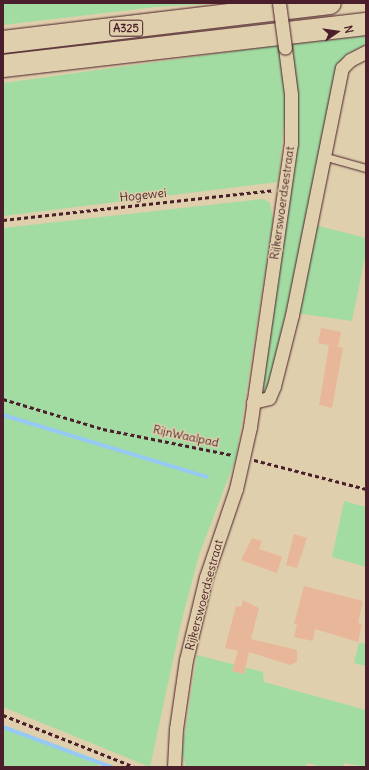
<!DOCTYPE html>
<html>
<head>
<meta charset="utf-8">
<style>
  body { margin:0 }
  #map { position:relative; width:369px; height:770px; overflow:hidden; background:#e0cfac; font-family:Delius,sans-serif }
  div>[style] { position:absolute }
  .green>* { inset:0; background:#a2dca2 }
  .stream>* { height:4px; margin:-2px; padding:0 2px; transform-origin:2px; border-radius:2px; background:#96c9f3 }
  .building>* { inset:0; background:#e8b799 }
  .path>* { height:2.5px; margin-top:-1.25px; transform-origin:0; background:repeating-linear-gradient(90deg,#4a1f2b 0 4px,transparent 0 7px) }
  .roads { filter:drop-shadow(0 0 1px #4a1f2b) drop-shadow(0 0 1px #4a1f2b) }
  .lane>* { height:7px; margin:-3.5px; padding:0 3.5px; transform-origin:3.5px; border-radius:3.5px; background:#e0cfac }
  .street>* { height:13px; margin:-6.5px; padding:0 6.5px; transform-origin:6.5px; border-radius:6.5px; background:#e0cfac }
  .highway>* { height:22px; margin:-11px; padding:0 11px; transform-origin:11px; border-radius:11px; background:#e0cfac }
  .bridges { filter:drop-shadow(0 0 1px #4a1f2b) drop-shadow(0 0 1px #4a1f2b) }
  .street-bridge>* { height:13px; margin:-6.5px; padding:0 6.5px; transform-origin:6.5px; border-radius:6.5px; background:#e0cfac }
  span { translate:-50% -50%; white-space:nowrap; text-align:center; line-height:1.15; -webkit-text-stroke:3px #e0cfac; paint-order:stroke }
  .shield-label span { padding:1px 3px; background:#e0cfac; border:1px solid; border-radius:3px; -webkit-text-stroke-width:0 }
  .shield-label { font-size:11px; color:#4a1f2b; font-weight:700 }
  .street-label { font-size:12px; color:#4a1f2b }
  .frame { position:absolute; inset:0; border:4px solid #4a1f2b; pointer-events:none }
  .north { position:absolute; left:317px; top:12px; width:40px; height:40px; -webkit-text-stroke:3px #e0cfac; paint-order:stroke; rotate:77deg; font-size:11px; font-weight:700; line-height:16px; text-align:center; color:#4a1f2b }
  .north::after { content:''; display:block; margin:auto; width:14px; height:18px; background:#4a1f2b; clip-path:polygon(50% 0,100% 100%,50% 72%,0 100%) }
</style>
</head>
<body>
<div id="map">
  <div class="green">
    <div style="clip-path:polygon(3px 3px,227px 3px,156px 7px,3px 25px)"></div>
    <div style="clip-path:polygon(366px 36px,366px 45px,348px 53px,341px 61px,271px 388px,264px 392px,260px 386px,298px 131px,292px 44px)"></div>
    <div style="clip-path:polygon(279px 45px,286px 106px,278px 182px,3px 216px,3px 83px)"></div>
    <div style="clip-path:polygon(263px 199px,270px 203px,273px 219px,236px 458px,199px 555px,181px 623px,150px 767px,3px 707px,3px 228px)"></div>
    <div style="clip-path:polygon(315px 225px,366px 238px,366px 251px,352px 321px,296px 313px)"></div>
    <div style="clip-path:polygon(344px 501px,366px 507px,366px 567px,332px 557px)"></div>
    <div style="clip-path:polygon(359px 643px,366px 644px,366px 666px,354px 663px)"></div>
    <div style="clip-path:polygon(197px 655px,263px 672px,264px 682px,366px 710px,366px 767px,344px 763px,343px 767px,322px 767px,307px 763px,306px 767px,186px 767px,182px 752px)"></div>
    <div style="clip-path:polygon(3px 728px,99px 763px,97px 767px,3px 767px)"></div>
  </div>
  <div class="stream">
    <div style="left:3px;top:415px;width:213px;rotate:16.9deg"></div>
    <div style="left:3px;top:727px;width:115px;rotate:20.3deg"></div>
  </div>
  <div class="building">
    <div style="clip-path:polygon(321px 328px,341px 332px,338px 347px,318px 343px)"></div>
    <div style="clip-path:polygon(329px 345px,343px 348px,332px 408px,319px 405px)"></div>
    <div style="clip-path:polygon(294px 534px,307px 538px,297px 568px,286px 565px)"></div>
    <div style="clip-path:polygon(252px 538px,262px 541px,259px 549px,282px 557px,277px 573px,241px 560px)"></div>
    <div style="clip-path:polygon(304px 586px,363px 601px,358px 623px,362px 624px,358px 642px,315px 629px,313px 641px,294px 637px,297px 624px,294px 624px)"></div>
    <div style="clip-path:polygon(243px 600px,259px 608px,251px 639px,297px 650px,297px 662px,290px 665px,249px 652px,244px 674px,232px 671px,238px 651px,225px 648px,236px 606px,241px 607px)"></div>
  </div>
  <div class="path">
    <div style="left:3px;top:220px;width:272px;rotate:-6.3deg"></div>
    <div style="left:3px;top:399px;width:104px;rotate:16.7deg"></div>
    <div style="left:103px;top:429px;width:132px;rotate:11.4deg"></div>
    <div style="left:254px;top:460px;width:116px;rotate:14.5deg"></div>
    <div style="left:3px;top:715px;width:142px;rotate:21.5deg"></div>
  </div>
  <div class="roads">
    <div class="lane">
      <div style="left:323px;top:156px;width:45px;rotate:15.6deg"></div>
    </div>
    <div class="street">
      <div style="left:253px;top:402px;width:16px;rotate:-14deg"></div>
      <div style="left:269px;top:398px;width:13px;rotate:-67deg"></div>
      <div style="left:274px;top:386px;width:73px;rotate:-75.8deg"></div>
      <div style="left:292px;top:315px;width:252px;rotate:-78.6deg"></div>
      <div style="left:342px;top:68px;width:11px;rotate:-45deg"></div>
      <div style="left:350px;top:60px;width:18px;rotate:-27deg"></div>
      <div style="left:174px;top:767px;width:38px;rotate:-87deg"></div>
      <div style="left:176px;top:729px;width:70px;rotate:-81.8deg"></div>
      <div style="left:186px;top:660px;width:85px;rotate:-76.5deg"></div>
      <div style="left:206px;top:577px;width:93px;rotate:-71.2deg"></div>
      <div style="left:236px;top:489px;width:64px;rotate:-77.3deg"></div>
      <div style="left:250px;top:427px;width:286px;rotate:-81.8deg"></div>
      <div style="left:291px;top:144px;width:50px;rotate:-90deg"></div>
      <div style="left:291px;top:94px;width:46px;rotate:-97.4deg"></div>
    </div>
    <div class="highway">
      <div style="left:3px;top:42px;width:329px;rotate:-6.8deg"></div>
      <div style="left:3px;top:66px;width:365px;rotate:-6.6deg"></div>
    </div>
  </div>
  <div class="bridges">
    <div class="street-bridge">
      <div style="left:279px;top:3px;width:45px;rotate:82.4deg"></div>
    </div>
  </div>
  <div class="shield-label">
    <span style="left:126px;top:28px">A325</span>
  </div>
  <div class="street-label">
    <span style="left:143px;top:195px;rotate:-6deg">Hogewei</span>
    <span style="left:282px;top:203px;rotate:-82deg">Rijkerswoerdsestraat</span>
    <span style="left:186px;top:436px;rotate:12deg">RijnWaalpad</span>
    <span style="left:204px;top:595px;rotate:-75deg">Rijkerswoerdsestraat</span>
  </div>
  <div class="frame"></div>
  <div class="north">N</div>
</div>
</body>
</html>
